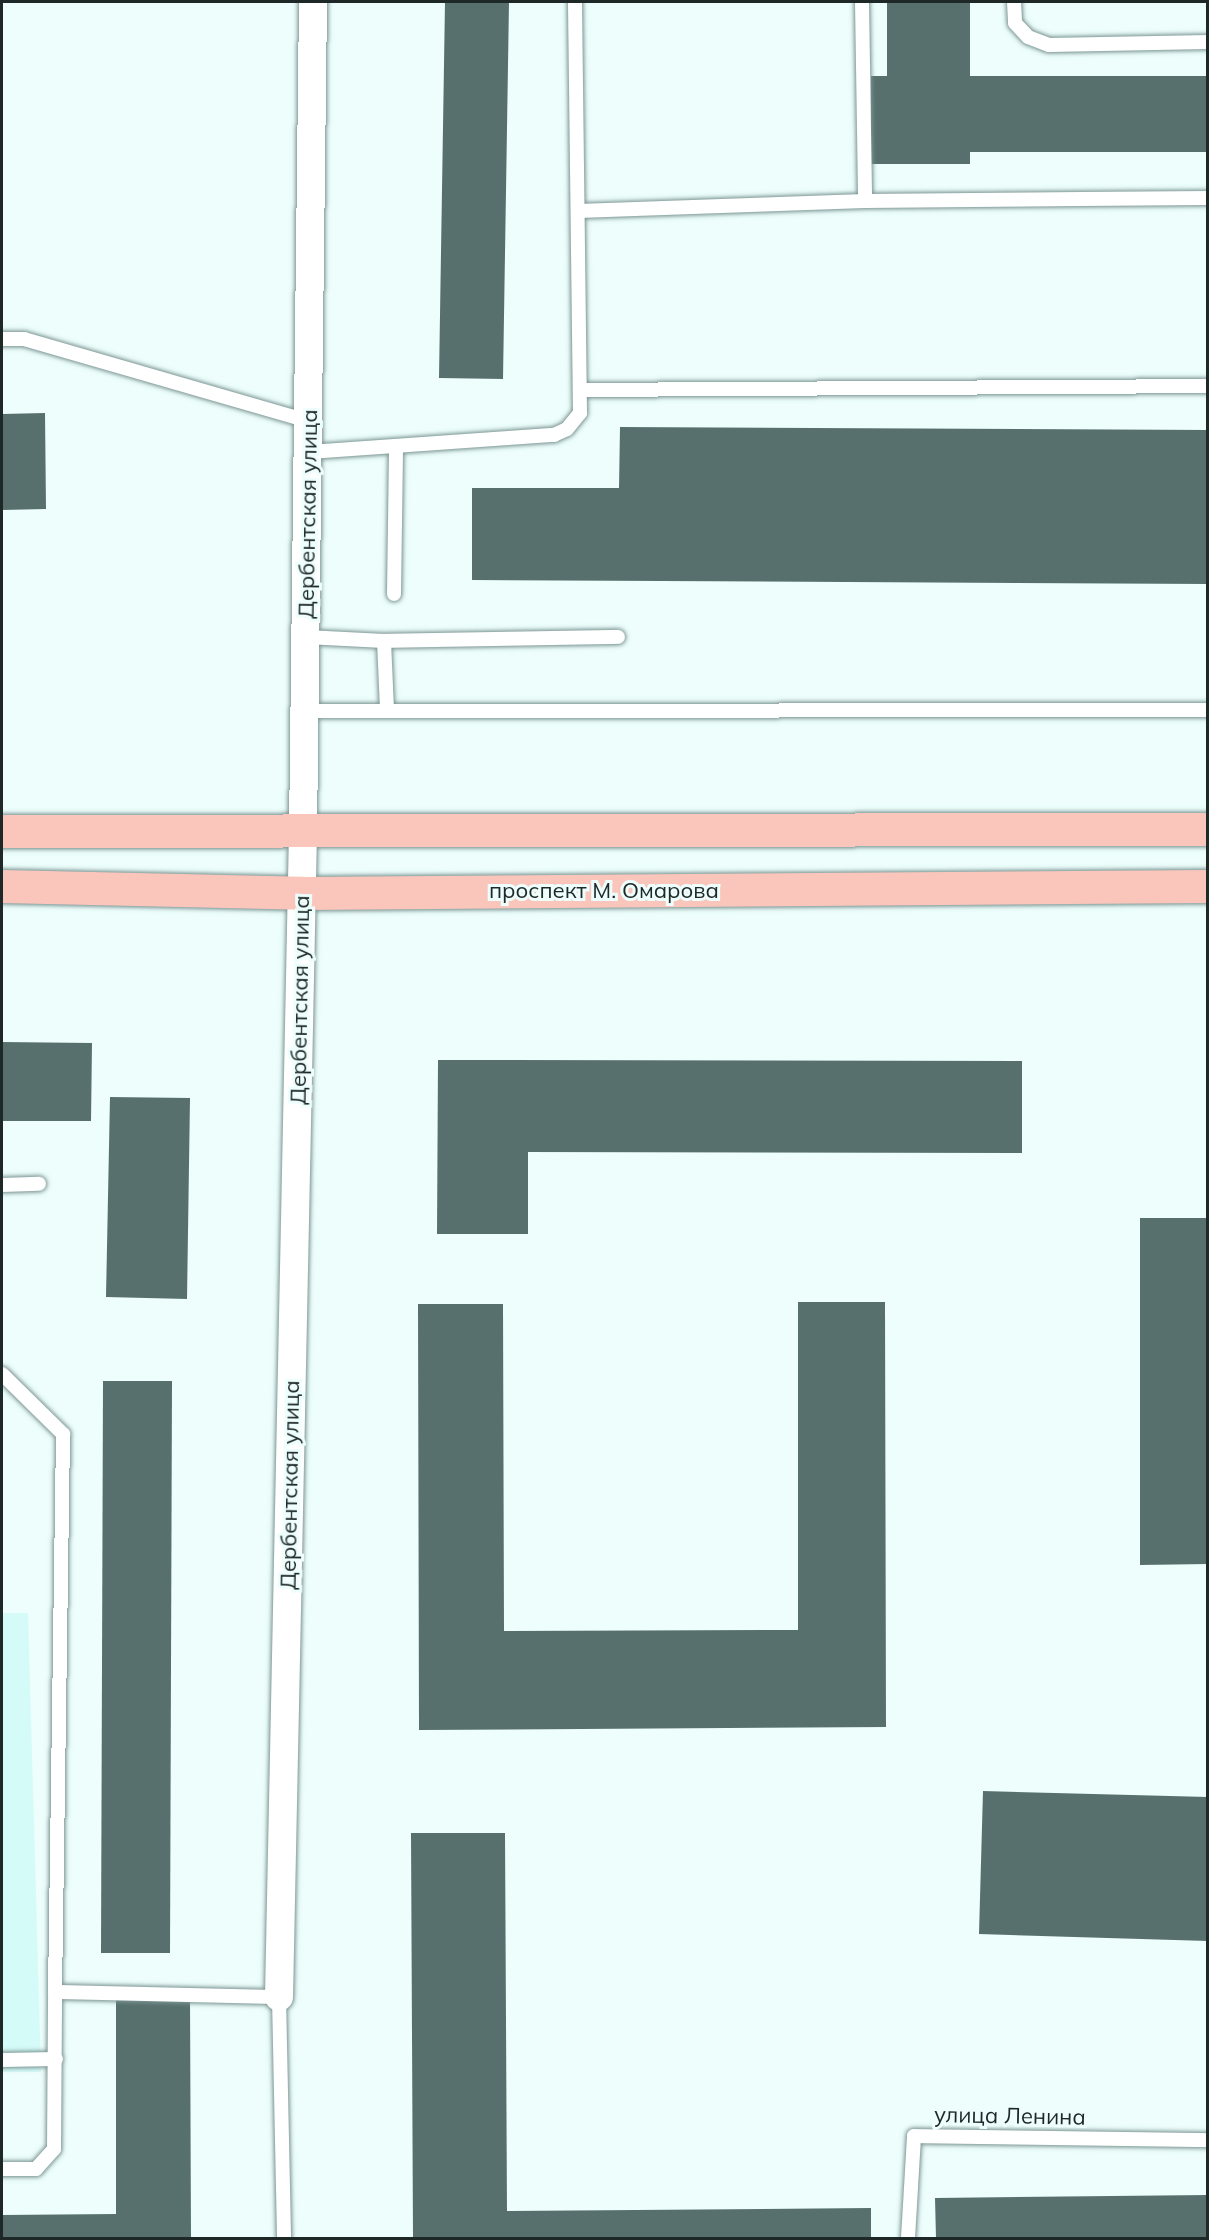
<!DOCTYPE html>
<html>
<head>
<meta charset="utf-8">
<style>
  body { margin:0 }
  #map { position:relative; width:1209px; height:2240px; overflow:hidden; background:#edfefc; font-family:Mulish,sans-serif }
  div>[style] { position:absolute }
  .built>* { inset:0; background:#d5fbf8 }
  .building>* { inset:0; background:#57706e }
  .roads { filter:drop-shadow(0 0 2px #7c9694) drop-shadow(0 0 2px #7c9694) }
  .service>* { height:14px; margin:-7px; padding:0 7px; transform-origin:7px; border-radius:7px; background:#fff }
  .minor>* { height:28px; margin:-14px; padding:0 14px; transform-origin:14px; border-radius:14px; background:#fff }
  .primary>* { height:33px; margin:-16.5px; padding:0 16.5px; transform-origin:16.5px; border-radius:16.5px; background:#fac6bb }
  span { translate:-50% -50%; white-space:nowrap; text-align:center; line-height:1.15; -webkit-text-stroke:6px #edfefc; paint-order:stroke }
  .street-label { font-size:22px; color:#1e2827 }
  .frame { position:absolute; inset:0; border:3px solid #1e2827; pointer-events:none }
</style>
</head>
<body>
<div id="map">
  <div class="built">
    <div style="clip-path:polygon(2px 1613px,28px 1613px,41px 2072px,2px 2072px)"></div>
  </div>
  <div class="building">
    <div style="clip-path:polygon(445px 2px,509px 2px,503px 379px,439px 378px)"></div>
    <div style="clip-path:polygon(887px 2px,970px 2px,970px 76px,1208px 76px,1208px 152px,970px 152px,970px 164px,871px 164px,871px 76px,887px 76px)"></div>
    <div style="clip-path:polygon(45px 413px,46px 509px,2px 510px,2px 414px)"></div>
    <div style="clip-path:polygon(620px 427px,1208px 430px,1208px 584px,472px 580px,472px 488px,619px 488px)"></div>
    <div style="clip-path:polygon(2px 1042px,92px 1043px,91px 1121px,2px 1121px)"></div>
    <div style="clip-path:polygon(438px 1060px,1022px 1061px,1022px 1153px,528px 1152px,528px 1234px,437px 1234px)"></div>
    <div style="clip-path:polygon(110px 1097px,190px 1098px,187px 1299px,106px 1297px)"></div>
    <div style="clip-path:polygon(1140px 1218px,1208px 1218px,1208px 1564px,1140px 1565px)"></div>
    <div style="clip-path:polygon(798px 1302px,885px 1302px,886px 1727px,419px 1730px,418px 1304px,503px 1304px,504px 1631px,798px 1630px)"></div>
    <div style="clip-path:polygon(103px 1381px,172px 1381px,170px 1953px,101px 1953px)"></div>
    <div style="clip-path:polygon(983px 1791px,1208px 1797px,1208px 1941px,979px 1934px)"></div>
    <div style="clip-path:polygon(411px 1833px,505px 1833px,507px 2211px,871px 2208px,871px 2238px,413px 2238px)"></div>
    <div style="clip-path:polygon(116px 1998px,190px 1998px,191px 2238px,2px 2238px,2px 2215px,116px 2214px)"></div>
    <div style="clip-path:polygon(1208px 2195px,1208px 2238px,936px 2238px,935px 2198px)"></div>
  </div>
  <div class="roads">
    <div class="service">
      <div style="left:862px;top:2px;width:199px;rotate:89.1deg"></div>
      <div style="left:865px;top:201px;width:343px;rotate:-0.5deg"></div>
      <div style="left:1014px;top:2px;width:21px;rotate:87deg"></div>
      <div style="left:1015px;top:23px;width:19px;rotate:47deg"></div>
      <div style="left:1028px;top:37px;width:22px;rotate:21deg"></div>
      <div style="left:1049px;top:45px;width:159px;rotate:-1.1deg"></div>
      <div style="left:578px;top:211px;width:287px;rotate:-2deg"></div>
      <div style="left:2px;top:339px;width:22px"></div>
      <div style="left:24px;top:339px;width:297px;rotate:16.1deg"></div>
      <div style="left:580px;top:390px;width:628px;rotate:-0.36deg"></div>
      <div style="left:309px;top:452px;width:246px;rotate:-4deg"></div>
      <div style="left:554px;top:435px;width:14px;rotate:-25deg"></div>
      <div style="left:567px;top:429px;width:21px;rotate:-51deg"></div>
      <div style="left:580px;top:413px;width:411px;rotate:-90.7deg"></div>
      <div style="left:394px;top:594px;width:148px;rotate:-89.2deg"></div>
      <div style="left:306px;top:637px;width:78px;rotate:2.9deg"></div>
      <div style="left:384px;top:641px;width:70px;rotate:87.5deg"></div>
      <div style="left:384px;top:641px;width:234px;rotate:-1deg"></div>
      <div style="left:305px;top:711px;width:903px;rotate:-0.06deg"></div>
      <div style="left:2px;top:1185px;width:37px;rotate:-2deg"></div>
      <div style="left:2px;top:1374px;width:86px;rotate:44.5deg"></div>
      <div style="left:63px;top:1434px;width:558px;rotate:90.82deg"></div>
      <div style="left:55px;top:1992px;width:224px;rotate:1.3deg"></div>
      <div style="left:279px;top:1997px;width:241px;rotate:88.8deg"></div>
      <div style="left:2px;top:2060px;width:54px;rotate:-1.1deg"></div>
      <div style="left:2px;top:2169px;width:34px"></div>
      <div style="left:36px;top:2169px;width:27px;rotate:-48deg"></div>
      <div style="left:54px;top:2149px;width:157px;rotate:-89.6deg"></div>
      <div style="left:908px;top:2238px;width:102px;rotate:-86.6deg"></div>
      <div style="left:914px;top:2136px;width:294px;rotate:0.8deg"></div>
    </div>
    <div class="minor">
      <div style="left:279px;top:1997px;width:1165px;rotate:-88.82deg"></div>
      <div style="left:303px;top:832px;width:830px;rotate:-89.31deg"></div>
    </div>
    <div class="primary">
      <div style="left:2px;top:831px;width:1206px;rotate:-0.1deg"></div>
      <div style="left:2px;top:886px;width:300px;rotate:1.3deg"></div>
      <div style="left:302px;top:893px;width:906px;rotate:-0.44deg"></div>
    </div>
  </div>
  <div class="street-label">
    <span style="left:308px;top:514px;rotate:-89deg">Дербентская улица</span>
    <span style="left:604px;top:891px">проспект М. Омарова</span>
    <span style="left:300px;top:1000px;rotate:-89deg">Дербентская улица</span>
    <span style="left:290px;top:1485px;rotate:-89deg">Дербентская улица</span>
    <span style="left:1010px;top:2116px;rotate:1deg">улица Ленина</span>
  </div>
  <div class="frame"></div>
</div>
</body>
</html>
